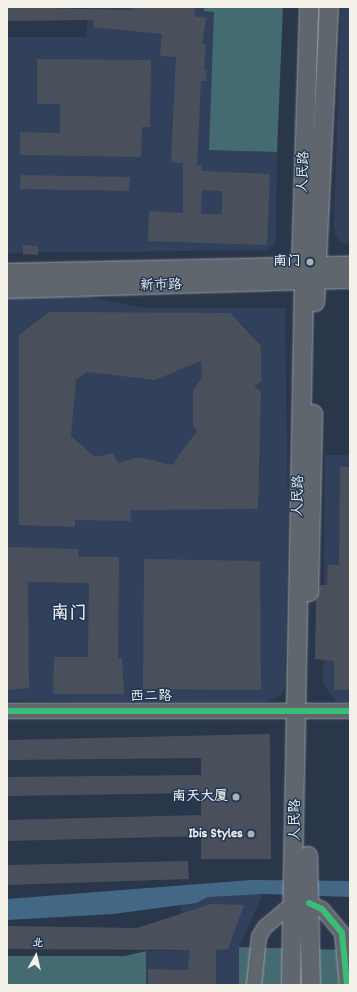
<!DOCTYPE html>
<html>
<head>
<meta charset="utf-8">
<style>
  body { margin:0 }
  #map { position:relative; width:357px; height:992px; overflow:hidden; background:#2a374a; font-family:Dekko,"LXGW WenKai TC",sans-serif }
  div>[style] { position:absolute }
  .built>* { inset:0; background:#31405b }
  .green>* { inset:0; background:#456b72 }
  .water>* { inset:0; background:#426886 }
  .building>* { inset:0; background:#4a505b }
  .roads { filter:drop-shadow(0 0 1px #979ca3) drop-shadow(0 0 1px #979ca3) }
  .minor>* { height:14px; margin:-7px; padding:0 7px; transform-origin:7px; border-radius:7px; background:#60666e }
  .major>* { height:18px; margin:-9px; padding:0 9px; transform-origin:9px; border-radius:9px; background:#60666e }
  .cycleway>* { height:6px; margin:-3px; padding:0 3px; transform-origin:3px; border-radius:3px; background:#3abd76 }
  .dots>* { width:11px; height:11px; translate:-50% -50%; box-sizing:border-box; border:2px solid #1d3557; border-radius:50% }
  span { translate:-50% -50%; white-space:nowrap; text-align:center; line-height:1.15; -webkit-text-stroke:3px #1d3557; paint-order:stroke }
  .street-label { font-size:14px; color:#f4f1e8 }
  .poi-label { font-size:14px; color:#f4f1e8; font-weight:700 }
  .right { translate:-100% -50%; text-align:right }
  .district-label { font-size:18px; color:#f4f1e8; font-weight:700 }
  .frame { position:absolute; inset:0; border:8px solid #f4f1e8; pointer-events:none }
  .north { position:absolute; left:16px; top:936px; width:40px; height:40px; -webkit-text-stroke:3px #1d3557; paint-order:stroke; rotate:8deg; font-size:11px; font-weight:700; line-height:16px; text-align:center; color:#f4f1e8 }
  .north::after { content:''; display:block; margin:auto; width:14px; height:18px; background:#f4f1e8; clip-path:polygon(50% 0,100% 100%,50% 72%,0 100%) }
</style>
</head>
<body>
<div id="map">
  <div class="built">
    <div style="clip-path:polygon(88px 7px,204px 7px,204px 11px,215px 12px,209px 150px,277px 152px,276px 241px,269px 250px,7px 253px,7px 37px,86px 37px)"></div>
    <div style="clip-path:polygon(341px 7px,350px 7px,350px 245px,340px 242px,335px 234px,334px 223px)"></div>
    <div style="clip-path:polygon(7px 297px,87px 297px,144px 308px,285px 308px,288px 514px,285px 687px,281px 696px,262px 703px,7px 701px)"></div>
    <div style="clip-path:polygon(325px 455px,350px 455px,350px 704px,336px 701px,323px 683px)"></div>
    <div style="clip-path:polygon(263px 894px,239px 947px,239px 985px,146px 985px,146px 951px,181px 951px,181px 905px,208px 897px)"></div>
  </div>
  <div class="green">
    <div style="clip-path:polygon(204px 7px,283px 7px,277px 152px,209px 150px,214px 12px,204px 11px)"></div>
    <div style="clip-path:polygon(239px 947px,350px 950px,350px 985px,239px 985px)"></div>
    <div style="clip-path:polygon(146px 951px,146px 985px,7px 985px,7px 956px,125px 956px)"></div>
  </div>
  <div class="water">
    <div style="clip-path:polygon(251px 880px,350px 881px,350px 897px,263px 894px,208px 897px,196px 903px,113px 914px,7px 920px,7px 899px)"></div>
  </div>
  <div class="building">
    <div style="clip-path:polygon(evenodd,7px 7px,132px 10px,132px 7px,195px 7px,194px 16px,206px 18px,202px 44px,206px 45px,204px 70px,207px 71px,206px 81px,201px 81px,197px 165px,202px 165px,202px 171px,270px 174px,267px 245px,148px 241px,149px 211px,183px 213px,183px 163px,171px 162px,176px 57px,160px 56px,162px 34px,93px 27px,94px 20px,7px 21px,7px 7px,202px 190px,222px 191px,222px 214px,201px 214px,202px 190px)"></div>
    <div style="clip-path:polygon(37px 59px,151px 60px,150px 127px,142px 127px,141px 157px,20px 155px,20px 132px,60px 133px,60px 104px,37px 104px)"></div>
    <div style="clip-path:polygon(21px 175px,130px 177px,129px 191px,20px 189px)"></div>
    <div style="clip-path:polygon(23px 245px,38px 246px,38px 255px,23px 254px)"></div>
    <div style="clip-path:polygon(evenodd,49px 312px,230px 313px,261px 346px,261px 382px,254px 386px,261px 392px,258px 509px,130px 510px,131px 521px,75px 520px,75px 527px,19px 525px,19px 335px,49px 312px,201px 361px,202px 377px,193px 391px,193px 425px,197px 431px,172px 465px,139px 457px,118px 463px,113px 453px,95px 457px,71px 436px,76px 380px,87px 372px,155px 380px,201px 361px)"></div>
    <div style="clip-path:polygon(340px 467px,350px 467px,350px 690px,334px 690px,334px 661px,315px 659px,316px 600px,320px 585px,327px 585px,328px 565px,339px 565px)"></div>
    <div style="clip-path:polygon(7px 547px,78px 549px,78px 557px,119px 557px,118px 658px,122px 658px,124px 694px,53px 694px,54px 657px,88px 657px,89px 583px,28px 582px,29px 688px,7px 690px)"></div>
    <div style="clip-path:polygon(144px 559px,260px 561px,261px 690px,143px 689px)"></div>
    <div style="clip-path:polygon(270px 734px,271px 859px,201px 859px,201px 836px,7px 841px,7px 820px,201px 815px,201px 793px,7px 796px,7px 777px,201px 775px,201px 758px,7px 760px,7px 740px)"></div>
    <div style="clip-path:polygon(188px 861px,189px 879px,7px 885px,7px 865px)"></div>
    <div style="clip-path:polygon(211px 904px,244px 905px,228px 949px,216px 950px,216px 985px,148px 985px,148px 969px,188px 970px,190px 950px,7px 949px,7px 926px,137px 928px)"></div>
  </div>
  <div class="roads">
    <div class="minor">
      <div style="left:7px;top:711px;width:343px"></div>
      <div style="left:309px;top:903px;width:14px;rotate:25deg"></div>
      <div style="left:322px;top:909px;width:31px;rotate:50deg"></div>
      <div style="left:342px;top:933px;width:52px;rotate:84.5deg"></div>
      <div style="left:254px;top:985px;width:48px;rotate:-84.1deg"></div>
      <div style="left:259px;top:937px;width:12px;rotate:-59deg"></div>
      <div style="left:265px;top:927px;width:38px;rotate:-40deg"></div>
    </div>
    <div class="major">
      <div style="left:7px;top:273px;width:343px;rotate:-1.2deg"></div>
      <div style="left:7px;top:289px;width:343px;rotate:-1.7deg"></div>
      <div style="left:315px;top:302px;width:295px;rotate:-87.3deg"></div>
      <div style="left:309px;top:592px;width:178px;rotate:-88.7deg"></div>
      <div style="left:308px;top:856px;width:129px;rotate:88.7deg"></div>
      <div style="left:291px;top:985px;width:704px;rotate:-88.94deg"></div>
      <div style="left:304px;top:281px;width:14px;rotate:-102deg"></div>
      <div style="left:301px;top:267px;width:260px;rotate:-88.2deg"></div>
    </div>
  </div>
  <div class="cycleway">
    <div style="left:7px;top:711px;width:343px"></div>
    <div style="left:309px;top:903px;width:14px;rotate:25deg"></div>
    <div style="left:322px;top:909px;width:31px;rotate:50deg"></div>
    <div style="left:342px;top:933px;width:52px;rotate:84.5deg"></div>
  </div>
  <div class="dots">
    <div style="left:310px;top:262px;background:#adb0b1"></div>
    <div style="left:236px;top:797px;background:#adb0b1"></div>
    <div style="left:251px;top:834px;background:#adb0b1"></div>
  </div>
  <div class="street-label">
    <span style="left:304px;top:172px;rotate:-88deg">人民路</span>
    <span style="left:161px;top:286px;rotate:-1deg">新市路</span>
    <span style="left:299px;top:496px;rotate:-89deg">人民路</span>
    <span style="left:151px;top:697px">西二路</span>
    <span style="left:296px;top:820px;rotate:-90deg">人民路</span>
  </div>
  <div class="poi-label">
    <span class="right" style="left:301px;top:262px">南门</span>
    <span class="right" style="left:228px;top:797px">南天大厦</span>
    <span class="right" style="left:243px;top:834px">Ibis Styles</span>
  </div>
  <div class="district-label">
    <span style="left:69px;top:615px">南门</span>
  </div>
  <div class="frame"></div>
  <div class="north">北</div>
</div>
</body>
</html>
